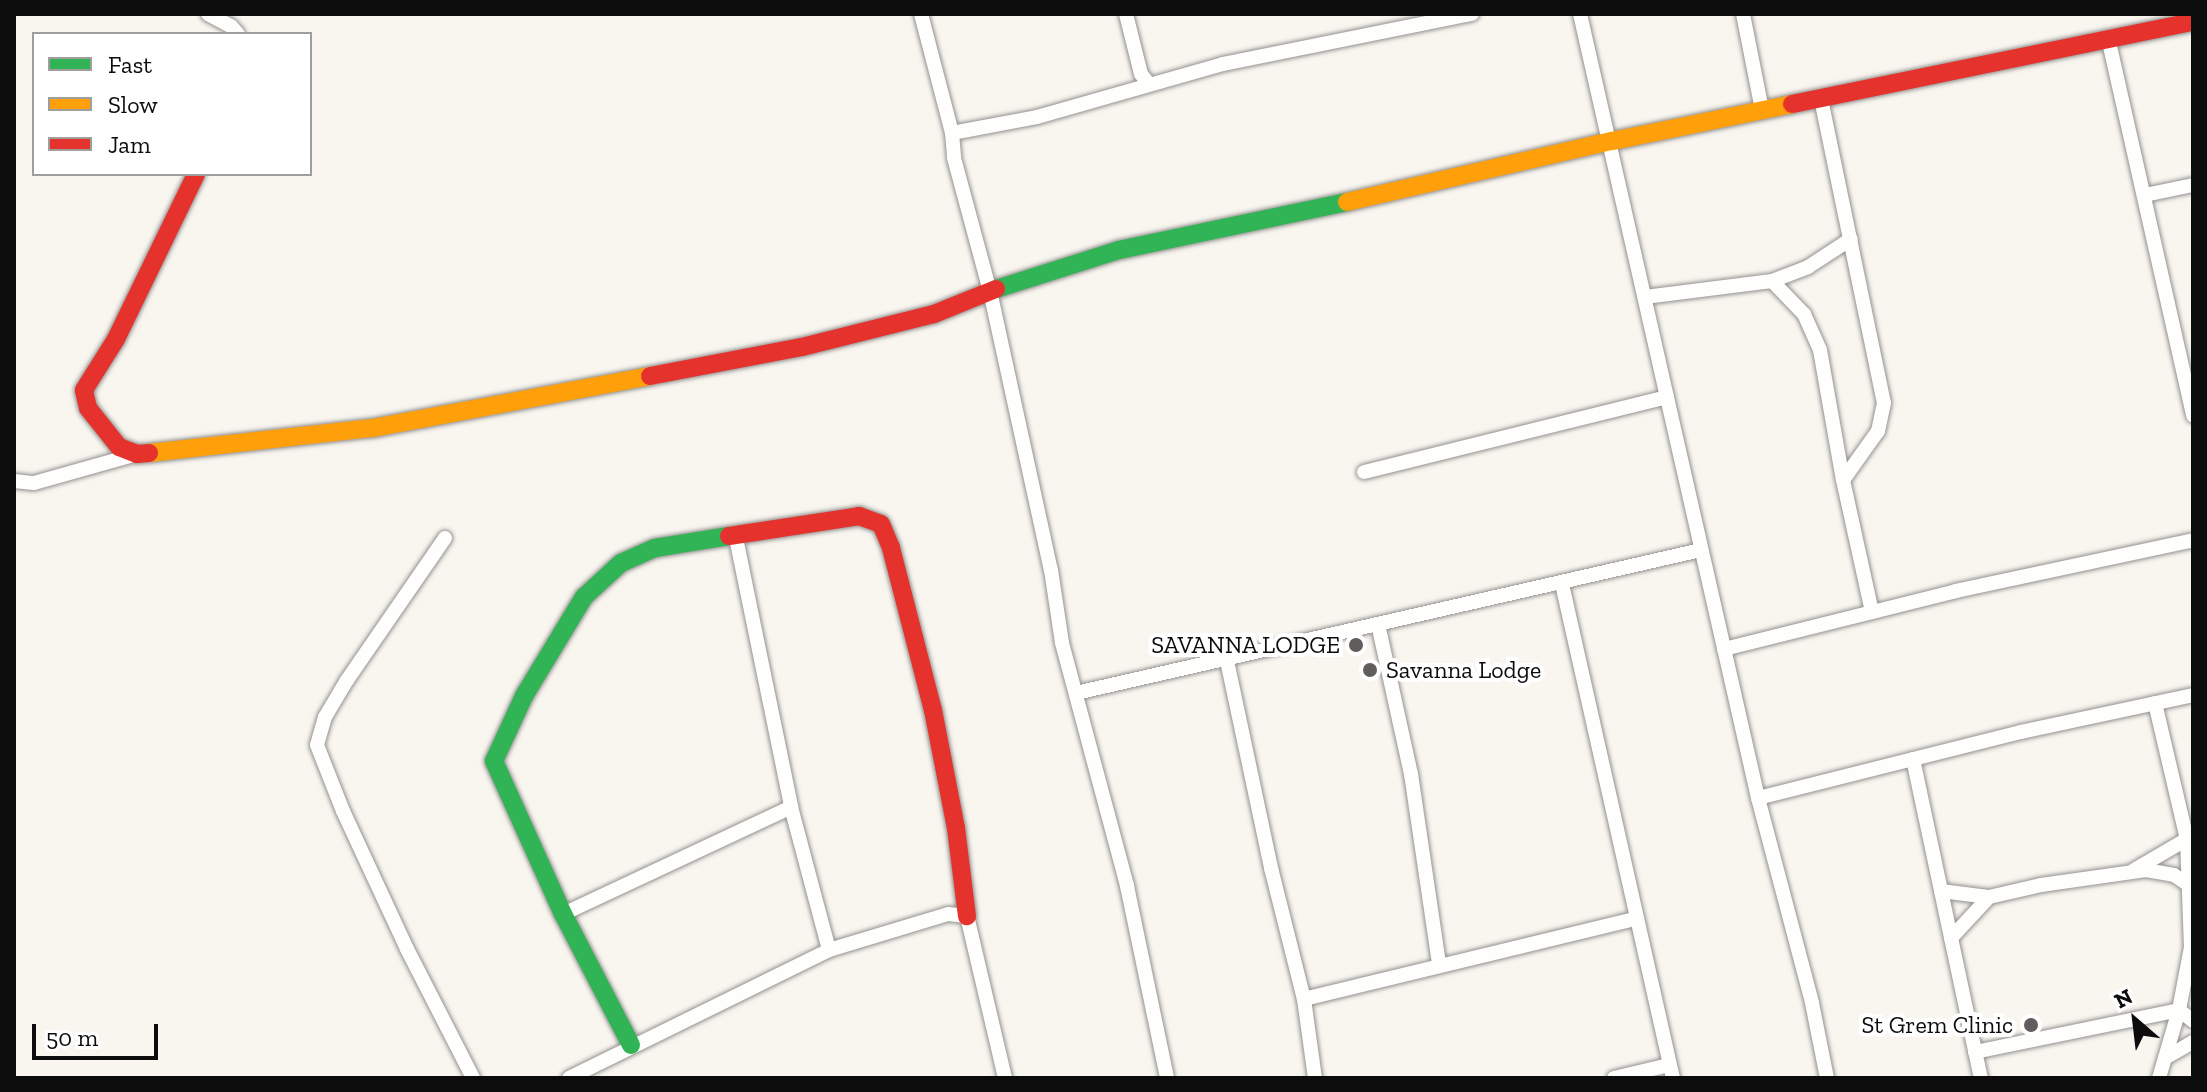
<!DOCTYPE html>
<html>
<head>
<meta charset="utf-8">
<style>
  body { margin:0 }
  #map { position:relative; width:2207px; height:1092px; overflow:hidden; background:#f9f6f0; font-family:"Zilla Slab",serif }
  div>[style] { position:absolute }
  .roads { filter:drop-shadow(0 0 2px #93918f) drop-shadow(0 0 2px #93918f) }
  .street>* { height:14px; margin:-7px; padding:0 7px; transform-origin:7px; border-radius:7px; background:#fefefd }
  .fast>* { height:18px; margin:-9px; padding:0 9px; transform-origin:9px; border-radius:9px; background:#30b455 }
  .slow>* { height:18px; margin:-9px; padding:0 9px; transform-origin:9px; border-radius:9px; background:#ff9f0a }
  .jam>* { height:18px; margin:-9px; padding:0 9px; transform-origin:9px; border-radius:9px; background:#e5322d }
  .dots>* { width:22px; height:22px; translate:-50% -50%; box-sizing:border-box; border:4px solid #fff; border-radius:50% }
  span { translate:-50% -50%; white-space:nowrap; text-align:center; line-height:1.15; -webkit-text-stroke:8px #fff; paint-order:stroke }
  .poi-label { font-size:24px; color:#0c0c0c }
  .right { translate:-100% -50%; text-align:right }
  .left { translate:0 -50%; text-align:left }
  .frame { position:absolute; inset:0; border:16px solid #0c0c0c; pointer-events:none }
  .legend { position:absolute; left:32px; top:32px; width:280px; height:144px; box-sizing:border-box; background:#fff; border:2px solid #9e9e9e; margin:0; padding:10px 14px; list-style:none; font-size:24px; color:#0c0c0c }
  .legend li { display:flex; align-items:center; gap:16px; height:40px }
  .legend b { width:40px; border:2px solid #9e9e9e }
  .north { position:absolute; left:2095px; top:980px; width:80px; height:80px; -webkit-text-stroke:6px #fff; paint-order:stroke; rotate:332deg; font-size:22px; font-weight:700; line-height:32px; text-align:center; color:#0c0c0c }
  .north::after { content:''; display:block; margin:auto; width:28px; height:36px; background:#0c0c0c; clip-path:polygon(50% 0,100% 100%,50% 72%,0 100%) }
  .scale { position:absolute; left:32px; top:1024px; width:126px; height:36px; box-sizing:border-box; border:4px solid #0c0c0c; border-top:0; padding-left:10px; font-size:24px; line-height:28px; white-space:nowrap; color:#0c0c0c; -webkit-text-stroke:6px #fff; paint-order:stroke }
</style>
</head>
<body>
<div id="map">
  <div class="roads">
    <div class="street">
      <div style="left:208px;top:14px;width:26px;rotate:28deg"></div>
      <div style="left:231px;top:26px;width:11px;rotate:49deg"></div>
      <div style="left:921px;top:14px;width:123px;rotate:75.4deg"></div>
      <div style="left:952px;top:133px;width:25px;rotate:85deg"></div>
      <div style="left:954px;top:158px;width:138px;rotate:74.9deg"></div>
      <div style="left:990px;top:291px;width:286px;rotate:77.7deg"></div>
      <div style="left:1051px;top:570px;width:74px;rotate:81.4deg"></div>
      <div style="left:1062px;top:643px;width:252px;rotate:75deg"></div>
      <div style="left:1127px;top:886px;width:196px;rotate:78.2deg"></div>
      <div style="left:1126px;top:14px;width:62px;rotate:76deg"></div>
      <div style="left:1141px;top:74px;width:11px;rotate:52deg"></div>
      <div style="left:1580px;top:14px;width:804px;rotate:77.21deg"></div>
      <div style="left:1758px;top:798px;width:212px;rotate:75.2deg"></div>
      <div style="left:1812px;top:1003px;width:76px;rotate:78.7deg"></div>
      <div style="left:1743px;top:14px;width:98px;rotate:78.8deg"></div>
      <div style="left:2109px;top:42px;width:383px;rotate:77.3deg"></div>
      <div style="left:1821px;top:99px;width:310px;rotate:78.3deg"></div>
      <div style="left:1884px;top:403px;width:29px;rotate:102deg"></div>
      <div style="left:1878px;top:431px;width:60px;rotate:125.5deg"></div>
      <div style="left:952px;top:133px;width:86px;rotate:-10.7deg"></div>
      <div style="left:1037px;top:117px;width:193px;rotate:-15.9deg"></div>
      <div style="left:1223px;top:64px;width:254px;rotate:-11.4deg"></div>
      <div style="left:2145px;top:195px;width:49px;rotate:-11.8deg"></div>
      <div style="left:1772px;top:281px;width:46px;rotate:45.9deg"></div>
      <div style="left:1804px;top:314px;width:39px;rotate:66deg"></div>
      <div style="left:1820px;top:350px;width:132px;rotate:80deg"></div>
      <div style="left:1843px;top:480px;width:135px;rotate:77.6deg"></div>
      <div style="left:1645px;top:297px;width:128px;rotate:-7.2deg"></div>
      <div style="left:1772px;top:281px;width:39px;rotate:-21deg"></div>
      <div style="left:1808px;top:267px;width:51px;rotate:-33.1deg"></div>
      <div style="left:1364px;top:472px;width:312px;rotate:-13.9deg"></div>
      <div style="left:14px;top:481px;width:20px;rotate:6deg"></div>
      <div style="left:34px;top:483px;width:107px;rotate:-15.7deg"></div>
      <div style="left:735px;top:533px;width:280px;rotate:78.4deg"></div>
      <div style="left:791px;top:807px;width:148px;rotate:75.1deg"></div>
      <div style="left:445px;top:538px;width:173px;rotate:124.6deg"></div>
      <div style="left:347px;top:680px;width:43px;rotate:120.7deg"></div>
      <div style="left:325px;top:717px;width:29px;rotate:106deg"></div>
      <div style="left:317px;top:745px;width:71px;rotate:68.5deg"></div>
      <div style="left:343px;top:811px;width:152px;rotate:65.1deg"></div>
      <div style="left:407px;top:949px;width:145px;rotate:62.9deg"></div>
      <div style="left:1562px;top:584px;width:506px;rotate:77.34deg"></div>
      <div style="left:1378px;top:624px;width:154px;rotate:77.6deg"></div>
      <div style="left:1411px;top:774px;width:192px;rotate:81.6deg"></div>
      <div style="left:1724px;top:649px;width:239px;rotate:-14deg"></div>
      <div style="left:1956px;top:591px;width:242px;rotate:-12.1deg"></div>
      <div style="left:1226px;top:656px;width:217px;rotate:78deg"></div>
      <div style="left:1271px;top:868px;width:135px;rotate:75.9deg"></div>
      <div style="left:1304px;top:999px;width:80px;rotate:82.1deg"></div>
      <div style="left:1076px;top:693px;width:641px;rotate:-12.89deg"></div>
      <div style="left:2155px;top:703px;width:140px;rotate:76.8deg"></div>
      <div style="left:2187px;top:839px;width:108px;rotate:87.9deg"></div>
      <div style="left:2191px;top:947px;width:64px;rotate:100.8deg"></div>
      <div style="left:2179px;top:1010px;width:71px;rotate:106.4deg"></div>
      <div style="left:1913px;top:759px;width:326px;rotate:78deg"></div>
      <div style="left:1758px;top:798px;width:271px;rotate:-14.1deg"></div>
      <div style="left:2021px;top:732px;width:176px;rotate:-12.1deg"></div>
      <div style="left:2134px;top:870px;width:61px;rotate:-30.3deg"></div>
      <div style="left:1941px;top:891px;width:48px;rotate:7.1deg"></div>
      <div style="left:1989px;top:897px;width:53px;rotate:-13deg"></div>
      <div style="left:2041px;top:885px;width:106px;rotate:-8.1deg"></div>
      <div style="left:2146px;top:870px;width:28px;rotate:10deg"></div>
      <div style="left:2174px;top:875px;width:18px;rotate:34deg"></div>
      <div style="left:563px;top:914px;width:252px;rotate:-25.1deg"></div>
      <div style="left:1951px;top:938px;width:56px;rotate:-47.2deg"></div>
      <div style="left:1304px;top:999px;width:341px;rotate:-13.6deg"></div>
      <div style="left:1975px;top:1052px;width:208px;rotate:-11.6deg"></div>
      <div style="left:2179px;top:1010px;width:18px;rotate:38deg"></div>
      <div style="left:2165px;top:1058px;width:32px;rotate:-30deg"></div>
      <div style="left:569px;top:1078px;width:290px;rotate:-26.2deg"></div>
      <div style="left:829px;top:950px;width:124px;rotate:-16.8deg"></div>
      <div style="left:948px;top:914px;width:19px;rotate:6deg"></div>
      <div style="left:967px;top:916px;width:166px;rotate:76.8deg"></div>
      <div style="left:1614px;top:1078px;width:57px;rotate:-13.3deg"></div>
    </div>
    <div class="fast">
      <div style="left:996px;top:289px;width:129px;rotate:-17.6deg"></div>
      <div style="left:1119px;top:250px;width:233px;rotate:-11.9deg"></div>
      <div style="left:631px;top:1045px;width:148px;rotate:-117.4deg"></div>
      <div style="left:563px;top:914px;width:168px;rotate:-114.3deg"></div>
      <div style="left:494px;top:761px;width:72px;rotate:-65.2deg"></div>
      <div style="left:524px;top:696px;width:116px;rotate:-58.8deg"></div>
      <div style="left:584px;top:597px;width:50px;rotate:-42.6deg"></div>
      <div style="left:621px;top:563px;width:37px;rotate:-24deg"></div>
      <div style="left:655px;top:548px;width:75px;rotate:-9.2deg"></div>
    </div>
    <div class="slow">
      <div style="left:1347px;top:202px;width:272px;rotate:-13deg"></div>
      <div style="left:1612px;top:141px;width:184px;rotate:-11.6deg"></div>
      <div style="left:149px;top:453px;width:225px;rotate:-6.4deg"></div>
      <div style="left:373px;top:428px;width:282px;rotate:-10.6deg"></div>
    </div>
    <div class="jam">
      <div style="left:1792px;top:104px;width:409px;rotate:-11.6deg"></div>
      <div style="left:650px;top:376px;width:155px;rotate:-10.8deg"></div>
      <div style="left:802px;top:347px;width:136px;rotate:-14deg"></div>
      <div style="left:934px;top:314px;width:67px;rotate:-22deg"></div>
      <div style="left:149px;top:453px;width:12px;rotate:175deg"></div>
      <div style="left:137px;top:454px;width:19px;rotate:-159deg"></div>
      <div style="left:119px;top:447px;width:50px;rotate:-128.5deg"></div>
      <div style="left:88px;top:408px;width:18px;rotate:-103deg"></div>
      <div style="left:84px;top:390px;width:60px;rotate:-57.9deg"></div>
      <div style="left:116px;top:339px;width:183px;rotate:-64.1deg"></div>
      <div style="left:729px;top:536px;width:132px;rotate:-8.7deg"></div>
      <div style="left:859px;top:516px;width:23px;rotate:20deg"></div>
      <div style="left:881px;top:524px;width:26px;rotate:67deg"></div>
      <div style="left:891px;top:548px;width:167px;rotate:75.5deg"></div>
      <div style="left:933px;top:710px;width:120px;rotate:79deg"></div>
      <div style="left:956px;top:828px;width:89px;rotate:82.9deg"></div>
    </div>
  </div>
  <div class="dots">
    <div style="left:1356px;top:645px;background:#5f5e5c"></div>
    <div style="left:1370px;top:670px;background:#5f5e5c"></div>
    <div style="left:2031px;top:1025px;background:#5f5e5c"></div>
  </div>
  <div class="poi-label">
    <span class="right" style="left:1340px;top:645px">SAVANNA LODGE</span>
    <span class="left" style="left:1386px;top:670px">Savanna Lodge</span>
    <span class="right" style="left:2013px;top:1025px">St Grem Clinic</span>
  </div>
  <div class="frame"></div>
  <ul class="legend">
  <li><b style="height:10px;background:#30b455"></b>Fast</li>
  <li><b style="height:10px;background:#ff9f0a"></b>Slow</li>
  <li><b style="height:10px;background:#e5322d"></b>Jam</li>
  </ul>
  <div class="north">N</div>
  <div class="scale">50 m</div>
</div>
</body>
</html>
